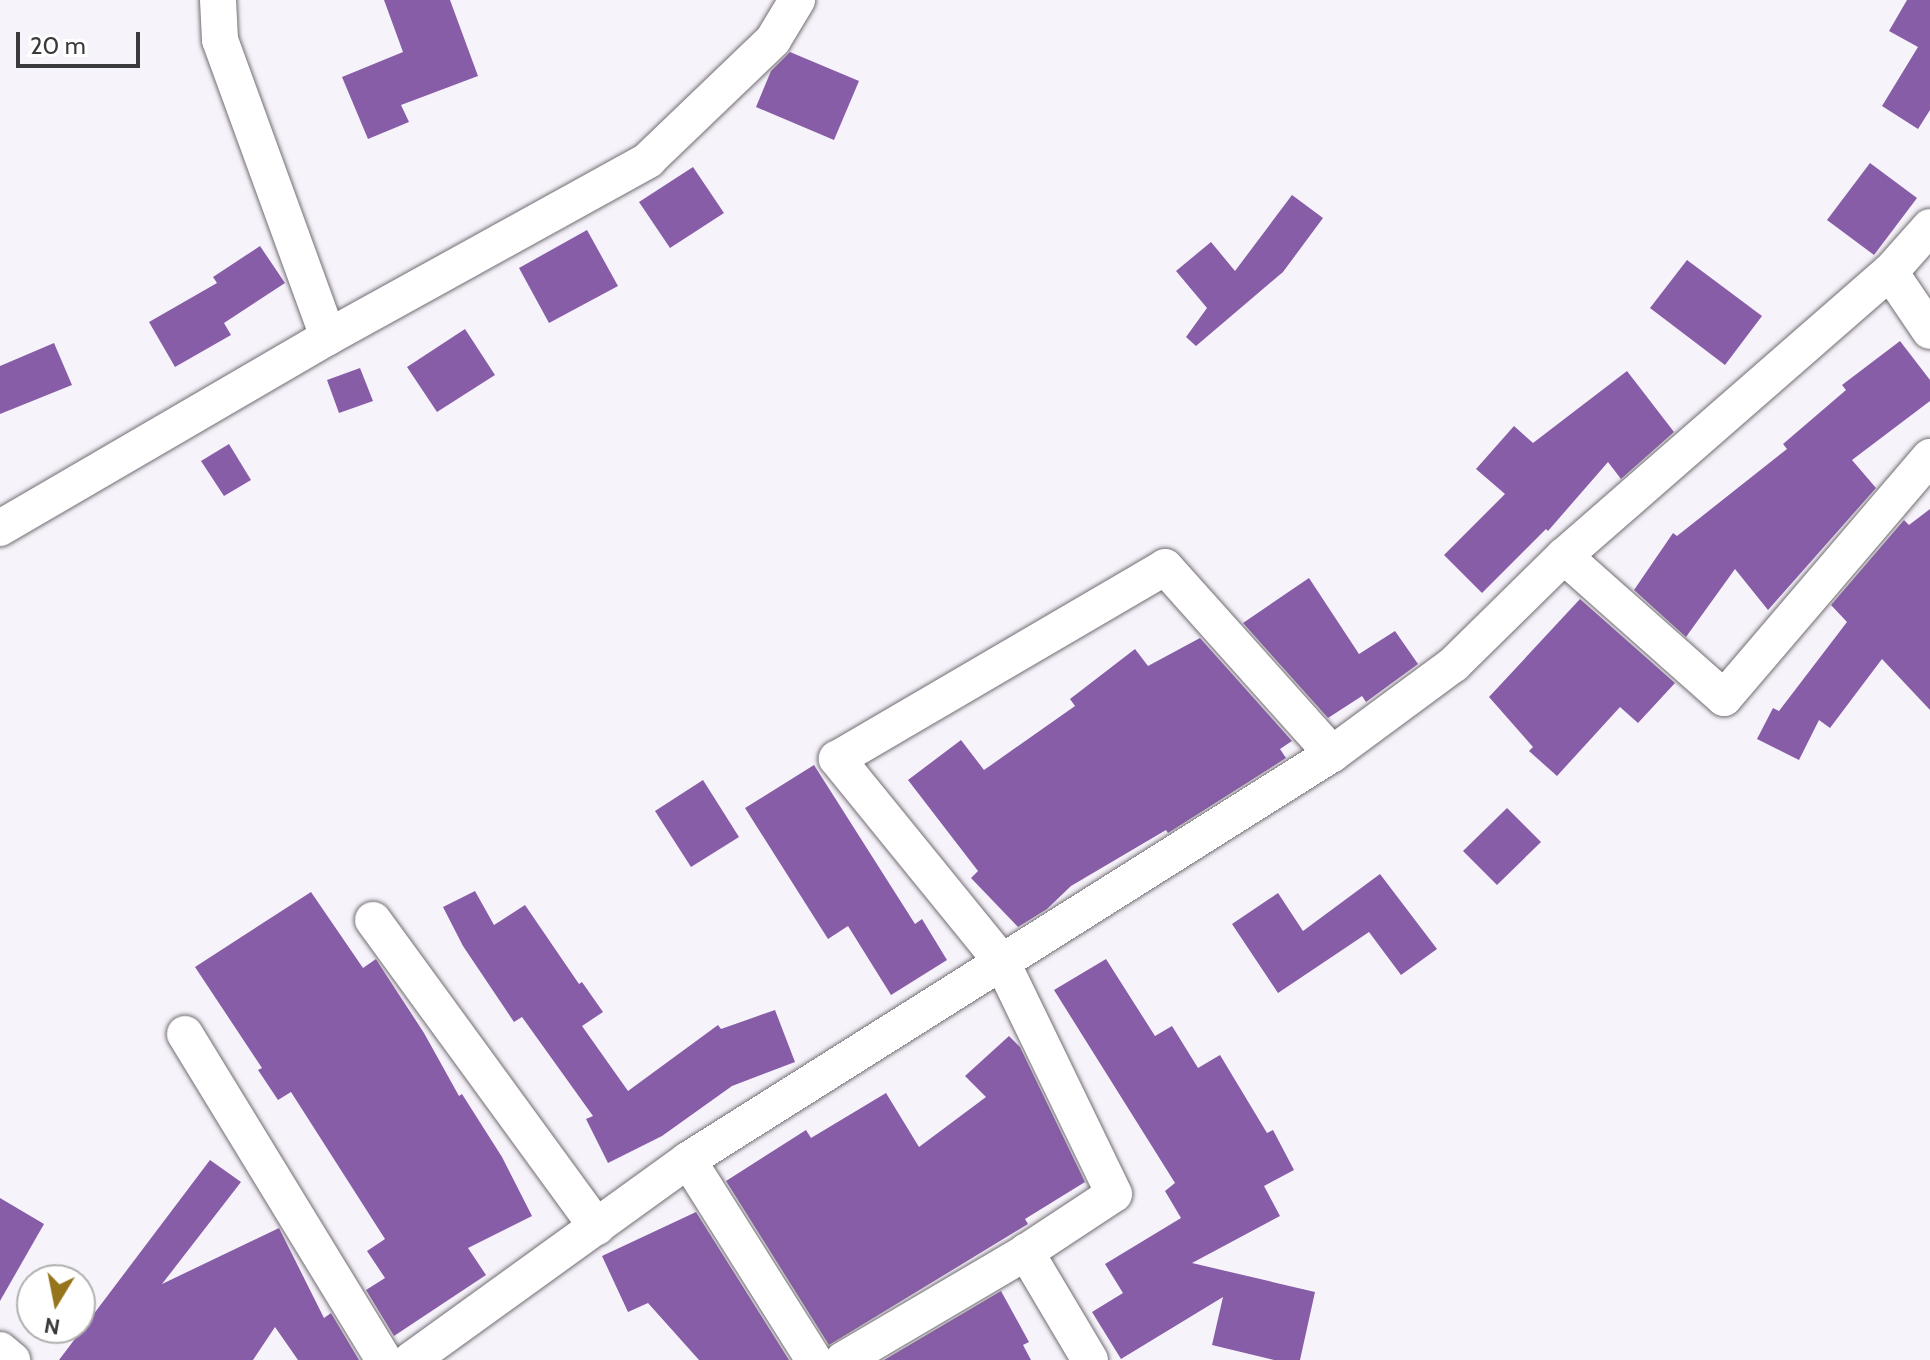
<!DOCTYPE html>
<html>
<head>
<meta charset="utf-8">
<style>
  body { margin:0 }
  #map { position:relative; width:1930px; height:1360px; overflow:hidden; background:#f7f3fa; font-family:Cabin,sans-serif }
  div>[style] { position:absolute }
  .building>* { inset:0; background:#885da8 }
  .roads { filter:drop-shadow(0 0 2px #716d73) drop-shadow(0 0 2px #716d73) }
  .minor>* { height:36px; margin:-18px; padding:0 18px; transform-origin:18px; border-radius:18px; background:#fff }
  span { translate:-50% -50%; white-space:nowrap; text-align:center; line-height:1.15; -webkit-text-stroke:8px #fff; paint-order:stroke }
  .north { position:absolute; left:16px; top:1264px; width:80px; height:80px; box-sizing:border-box; background:#fff; border:2px solid #b0b0b1; border-radius:50%; rotate:190deg; font-size:22px; font-weight:700; line-height:32px; text-align:center; color:#3a393b }
  .north::after { content:''; display:block; margin:auto; width:28px; height:36px; background:#95741c; clip-path:polygon(50% 0,100% 100%,50% 72%,0 100%) }
  .scale { position:absolute; left:16px; top:32px; width:124px; height:36px; box-sizing:border-box; border:4px solid #3a393b; border-top:0; padding-left:10px; font-size:24px; line-height:28px; white-space:nowrap; color:#3a393b; -webkit-text-stroke:6px #fff; paint-order:stroke }
</style>
</head>
<body>
<div id="map">
  <div class="building">
    <div style="clip-path:polygon(384px 0,450px 0,478px 76px,401px 105px,409px 122px,368px 139px,342px 77px,403px 52px)"></div>
    <div style="clip-path:polygon(1907px 0,1930px 0,1930px 110px,1918px 129px,1882px 106px,1918px 47px,1889px 31px)"></div>
    <div style="clip-path:polygon(790px 52px,859px 81px,834px 140px,756px 107px,771px 71px)"></div>
    <div style="clip-path:polygon(1870px 163px,1917px 198px,1874px 255px,1827px 220px)"></div>
    <div style="clip-path:polygon(693px 167px,724px 213px,670px 248px,639px 202px)"></div>
    <div style="clip-path:polygon(1292px 195px,1323px 218px,1283px 272px,1196px 346px,1186px 337px,1207px 308px,1176px 271px,1211px 242px,1235px 271px)"></div>
    <div style="clip-path:polygon(587px 230px,618px 286px,549px 323px,519px 268px)"></div>
    <div style="clip-path:polygon(260px 246px,285px 283px,224px 323px,231px 335px,175px 367px,149px 322px,217px 283px,213px 277px)"></div>
    <div style="clip-path:polygon(1687px 260px,1762px 316px,1725px 365px,1650px 308px)"></div>
    <div style="clip-path:polygon(465px 329px,495px 375px,437px 412px,407px 367px)"></div>
    <div style="clip-path:polygon(1900px 341px,1930px 380px,1930px 401px,1852px 460px,1876px 488px,1768px 610px,1735px 569px,1686px 637px,1634px 590px,1673px 533px,1677px 536px,1787px 449px,1783px 444px,1846px 390px,1842px 385px)"></div>
    <div style="clip-path:polygon(54px 343px,72px 385px,0 414px,0 366px)"></div>
    <div style="clip-path:polygon(360px 368px,373px 401px,339px 413px,327px 380px)"></div>
    <div style="clip-path:polygon(1627px 371px,1674px 432px,1621px 479px,1608px 462px,1548px 531px,1546px 529px,1482px 593px,1444px 555px,1505px 494px,1476px 469px,1514px 426px,1533px 443px)"></div>
    <div style="clip-path:polygon(229px 444px,251px 480px,224px 496px,201px 461px)"></div>
    <div style="clip-path:polygon(1930px 509px,1930px 710px,1882px 659px,1830px 728px,1819px 720px,1799px 760px,1757px 739px,1773px 708px,1779px 711px,1847px 622px,1831px 605px,1904px 520px,1909px 525px)"></div>
    <div style="clip-path:polygon(1309px 578px,1359px 654px,1395px 631px,1418px 664px,1366px 702px,1362px 696px,1328px 718px,1243px 623px)"></div>
    <div style="clip-path:polygon(1580px 599px,1675px 683px,1638px 723px,1620px 707px,1557px 776px,1529px 751px,1533px 747px,1489px 697px)"></div>
    <div style="clip-path:polygon(1200px 638px,1292px 741px,1280px 749px,1286px 758px,1168px 833px,1166px 830px,1071px 886px,1047px 909px,1018px 927px,971px 878px,978px 871px,908px 780px,961px 740px,984px 770px,1075px 706px,1070px 699px,1135px 649px,1148px 666px)"></div>
    <div style="clip-path:polygon(814px 765px,915px 924px,922px 919px,947px 960px,891px 995px,848px 926px,828px 939px,745px 808px)"></div>
    <div style="clip-path:polygon(703px 780px,739px 837px,691px 867px,655px 811px)"></div>
    <div style="clip-path:polygon(1507px 808px,1541px 842px,1497px 885px,1463px 851px)"></div>
    <div style="clip-path:polygon(1380px 874px,1437px 949px,1401px 975px,1369px 932px,1278px 993px,1232px 924px,1278px 893px,1303px 931px)"></div>
    <div style="clip-path:polygon(475px 891px,494px 925px,525px 905px,579px 984px,582px 982px,603px 1012px,582px 1026px,628px 1091px,718px 1025px,721px 1029px,775px 1010px,795px 1062px,732px 1086px,662px 1136px,608px 1163px,586px 1119px,593px 1116px,522px 1017px,514px 1022px,463px 946px,443px 907px)"></div>
    <div style="clip-path:polygon(311px 892px,363px 968px,376px 959px,381px 967px,424px 1033px,459px 1096px,462px 1094px,502px 1157px,532px 1216px,468px 1248px,486px 1275px,394px 1336px,366px 1290px,385px 1278px,367px 1251px,385px 1239px,291px 1092px,278px 1100px,258px 1070px,262px 1068px,195px 967px)"></div>
    <div style="clip-path:polygon(1106px 959px,1155px 1036px,1172px 1026px,1198px 1068px,1220px 1055px,1267px 1133px,1273px 1130px,1294px 1170px,1264px 1186px,1280px 1216px,1192px 1263px,1315px 1292px,1300px 1360px,1274px 1360px,1212px 1345px,1223px 1297px,1121px 1359px,1092px 1312px,1123px 1293px,1105px 1264px,1181px 1218px,1165px 1191px,1175px 1183px,1054px 990px)"></div>
    <div style="clip-path:polygon(1009px 1036px,1020px 1047px,1085px 1182px,1025px 1219px,1028px 1224px,829px 1345px,726px 1181px,806px 1130px,811px 1138px,886px 1093px,919px 1147px,986px 1097px,965px 1076px)"></div>
    <div style="clip-path:polygon(210px 1160px,241px 1182px,162px 1284px,279px 1228px,324px 1318px,331px 1313px,359px 1360px,298px 1360px,275px 1327px,253px 1360px,59px 1360px)"></div>
    <div style="clip-path:polygon(0 1198px,44px 1224px,0 1301px)"></div>
    <div style="clip-path:polygon(696px 1212px,789px 1360px,699px 1360px,648px 1303px,628px 1312px,602px 1256px)"></div>
    <div style="clip-path:polygon(1001px 1291px,1029px 1342px,1023px 1345px,1031px 1360px,884px 1360px)"></div>
  </div>
  <div class="roads">
    <div class="minor">
      <div style="left:218px;top:0;width:40px;rotate:87.1deg"></div>
      <div style="left:220px;top:40px;width:316px;rotate:70deg"></div>
      <div style="left:1890px;top:272px;width:71px;rotate:55.9deg"></div>
      <div style="left:0;top:528px;width:380px;rotate:-30.2deg"></div>
      <div style="left:328px;top:337px;width:366px;rotate:-28.9deg"></div>
      <div style="left:648px;top:160px;width:173px;rotate:-43.8deg"></div>
      <div style="left:773px;top:40px;width:47px;rotate:-59deg"></div>
      <div style="left:1564px;top:556px;width:214px;rotate:41.6deg"></div>
      <div style="left:1724px;top:698px;width:317px;rotate:-49.5deg"></div>
      <div style="left:373px;top:920px;width:380px;rotate:53.9deg"></div>
      <div style="left:185px;top:1034px;width:382px;rotate:58.6deg"></div>
      <div style="left:688px;top:1160px;width:236px;rotate:57.8deg"></div>
      <div style="left:0;top:1350px;width:16px;rotate:40deg"></div>
      <div style="left:411px;top:1360px;width:342px;rotate:-35.8deg"></div>
      <div style="left:688px;top:1160px;width:761px;rotate:-32.23deg"></div>
      <div style="left:1332px;top:754px;width:152px;rotate:-36.4deg"></div>
      <div style="left:1454px;top:664px;width:154px;rotate:-44.5deg"></div>
      <div style="left:1564px;top:556px;width:432px;rotate:-41.1deg"></div>
      <div style="left:1890px;top:272px;width:60px;rotate:-48.4deg"></div>
      <div style="left:843px;top:1360px;width:212px;rotate:-30.5deg"></div>
      <div style="left:1090px;top:1360px;width:126px;rotate:-120.7deg"></div>
      <div style="left:1026px;top:1252px;width:105px;rotate:-33.4deg"></div>
      <div style="left:1114px;top:1194px;width:258px;rotate:-115.8deg"></div>
      <div style="left:1002px;top:962px;width:262px;rotate:-129.1deg"></div>
      <div style="left:837px;top:759px;width:380px;rotate:-30.3deg"></div>
      <div style="left:1165px;top:567px;width:251px;rotate:48.2deg"></div>
    </div>
  </div>
  <div class="north">N</div>
  <div class="scale">20 m</div>
</div>
</body>
</html>
